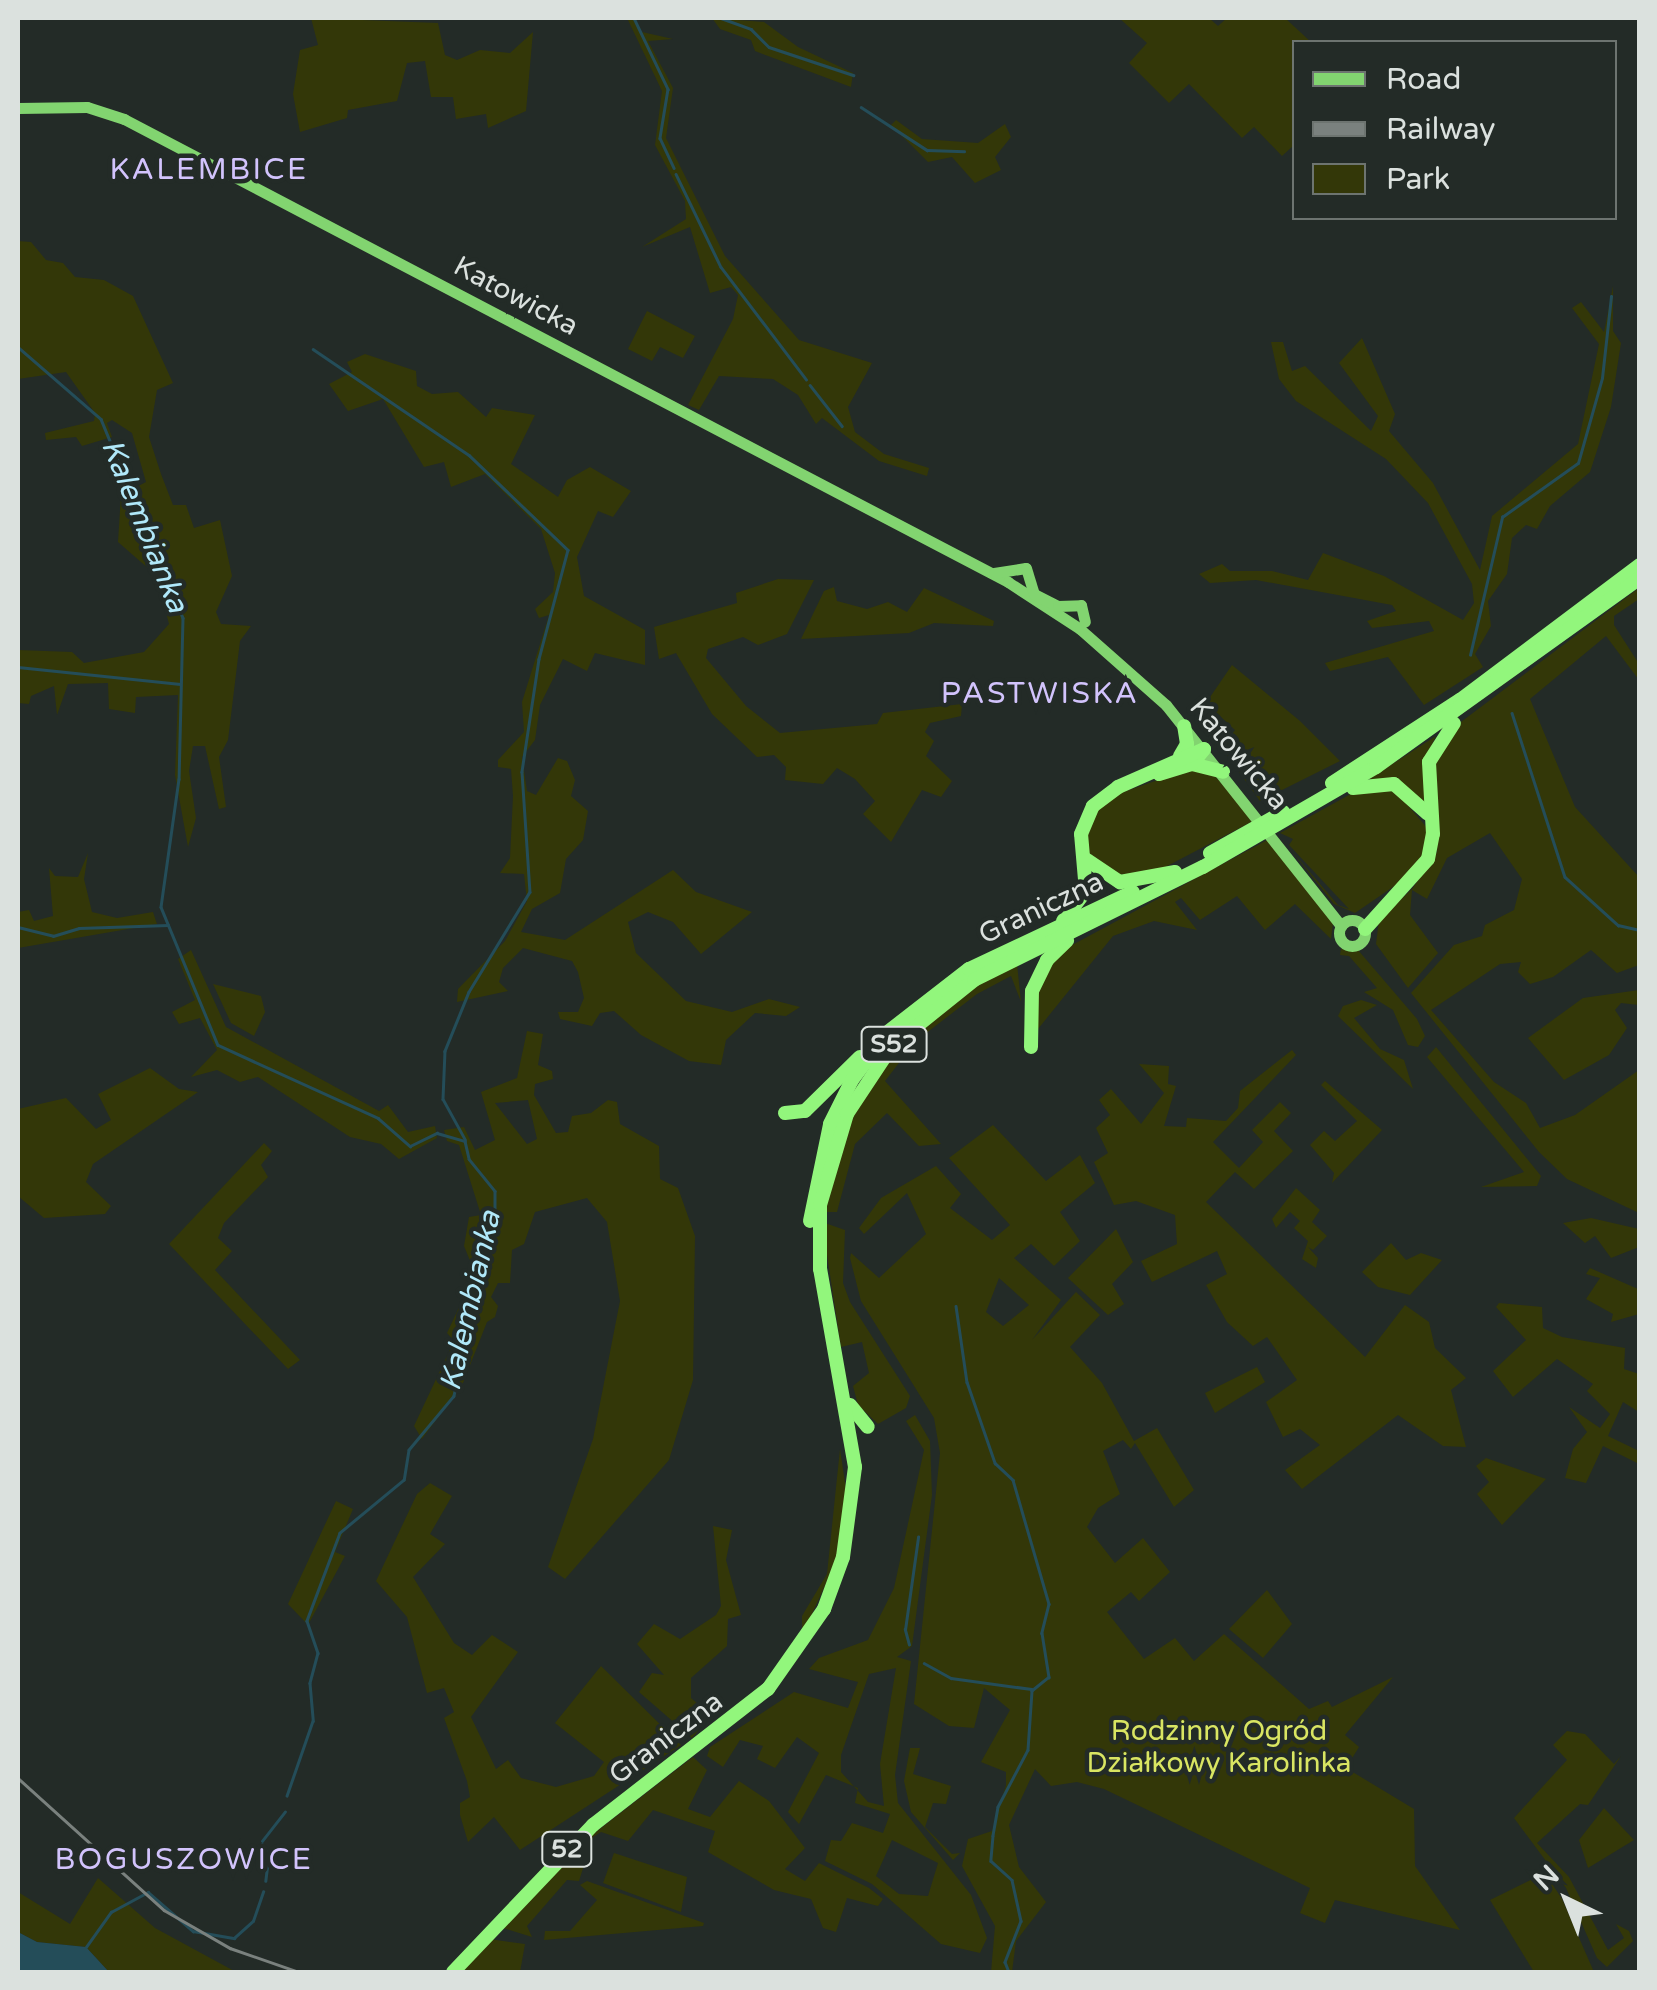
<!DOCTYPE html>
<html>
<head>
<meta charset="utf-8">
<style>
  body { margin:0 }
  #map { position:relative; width:1657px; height:1990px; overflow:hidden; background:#232b27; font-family:"Varela Round",sans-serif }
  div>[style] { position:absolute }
  .green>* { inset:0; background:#333708 }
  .water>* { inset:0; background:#244d59 }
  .stream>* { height:2.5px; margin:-1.25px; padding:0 1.25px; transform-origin:1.25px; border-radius:1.25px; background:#244d59 }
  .major>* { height:11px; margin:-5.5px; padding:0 5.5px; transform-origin:5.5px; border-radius:5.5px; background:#82d470 }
  .major>.ring { margin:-5.5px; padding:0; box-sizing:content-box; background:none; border:11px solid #82d470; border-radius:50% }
  .highway>* { height:14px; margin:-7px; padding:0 7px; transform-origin:7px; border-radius:7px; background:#92f67c }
  .rail>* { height:2.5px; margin:-1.25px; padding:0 1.25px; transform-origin:1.25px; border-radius:1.25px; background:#7a817e }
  span { translate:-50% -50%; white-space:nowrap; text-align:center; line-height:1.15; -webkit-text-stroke:9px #232b27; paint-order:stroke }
  .shield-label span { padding:2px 8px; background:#232b27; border:2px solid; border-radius:8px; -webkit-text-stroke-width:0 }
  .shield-label { font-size:25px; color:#dbe1de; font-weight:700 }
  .street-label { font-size:28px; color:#dbe1de }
  .park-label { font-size:28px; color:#d9e562 }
  .neighbourhood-label { font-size:30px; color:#d2c3fc; letter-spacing:2.5px }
  .water-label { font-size:30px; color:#b0e8f9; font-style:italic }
  .frame { position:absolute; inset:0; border:20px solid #dbe1de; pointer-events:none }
  .legend { position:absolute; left:1292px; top:40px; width:325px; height:180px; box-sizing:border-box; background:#232b27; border:2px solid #6d7470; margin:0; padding:12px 18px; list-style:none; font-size:30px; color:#dbe1de }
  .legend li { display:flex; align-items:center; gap:20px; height:50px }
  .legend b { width:50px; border:2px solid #6d7470 }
  .north { position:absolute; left:1517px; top:1850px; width:100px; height:100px; -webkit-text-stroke:8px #232b27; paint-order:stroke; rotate:317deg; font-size:28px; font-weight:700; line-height:40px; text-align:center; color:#dbe1de }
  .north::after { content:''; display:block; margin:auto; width:35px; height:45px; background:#dbe1de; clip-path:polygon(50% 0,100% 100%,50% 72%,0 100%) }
</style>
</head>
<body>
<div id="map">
  <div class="green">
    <div style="clip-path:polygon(311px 18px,438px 23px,445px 55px,457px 60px,480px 50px,510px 53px,533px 32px,526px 111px,488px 128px,486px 114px,456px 119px,453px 97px,431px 97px,425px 61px,407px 63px,397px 101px,348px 110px,347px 118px,300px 132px,293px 94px,300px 50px,318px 45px)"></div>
    <div style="clip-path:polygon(627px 18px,635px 18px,642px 32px,673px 39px,648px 41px,673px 88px,666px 138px,725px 256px,799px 340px,872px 363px,848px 407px,855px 432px,884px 454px,929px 468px,927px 476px,879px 461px,822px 418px,816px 424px,798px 395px,773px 379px,719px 376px,699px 410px,688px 405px,733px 319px,738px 295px,731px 287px,710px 293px,690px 227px,642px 247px,686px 219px,685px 201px,655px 145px,662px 91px)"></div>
    <div style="clip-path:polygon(712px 18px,764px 22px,798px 47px,853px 73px,851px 87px,755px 51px,751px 40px,720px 29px)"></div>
    <div style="clip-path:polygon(1119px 18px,1209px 18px,1218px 26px,1227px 18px,1285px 18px,1311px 42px,1294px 42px,1294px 145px,1282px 156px,1254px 127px,1242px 138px,1189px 84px,1169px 103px,1129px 63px,1147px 43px)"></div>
    <div style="clip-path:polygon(896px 120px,922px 139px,978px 143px,1005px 124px,1011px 137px,995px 157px,1001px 170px,975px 183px,952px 157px,928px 162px,891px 125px)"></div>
    <div style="clip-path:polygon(18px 241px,31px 242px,46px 260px,63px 263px,75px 277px,104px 280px,133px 296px,173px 383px,157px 390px,149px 437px,161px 474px,173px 505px,186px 505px,194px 528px,220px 520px,232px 576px,216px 612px,221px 624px,251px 626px,240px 641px,228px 740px,219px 757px,226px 807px,219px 809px,205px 746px,193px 746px,189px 771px,196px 818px,188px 847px,175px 775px,178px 695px,136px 697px,135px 713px,109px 709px,108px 683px,68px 684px,57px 715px,54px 686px,31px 696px,29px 704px,18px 703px,18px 650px,72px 652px,84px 663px,144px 652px,169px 624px,157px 576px,118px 542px,121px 495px,146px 482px,132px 433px,112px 420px,107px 423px,112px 437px,82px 446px,76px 437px,46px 440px,45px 433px,94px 421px,95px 413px,66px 372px,18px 379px)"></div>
    <div style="clip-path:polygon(1613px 286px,1613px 331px,1621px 343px,1611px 407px,1590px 472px,1550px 506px,1537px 529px,1526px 525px,1512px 538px,1507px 574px,1488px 601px,1491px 626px,1475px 654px,1483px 667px,1424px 705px,1388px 657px,1330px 671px,1325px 663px,1434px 631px,1429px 621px,1372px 628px,1367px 621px,1396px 611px,1392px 605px,1256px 580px,1210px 583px,1199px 574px,1222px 564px,1230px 571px,1272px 571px,1308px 580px,1323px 553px,1384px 576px,1463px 620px,1474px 603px,1472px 584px,1428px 503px,1386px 459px,1296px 401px,1279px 379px,1271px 342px,1283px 342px,1292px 371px,1305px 366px,1371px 431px,1378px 416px,1339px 363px,1362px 338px,1395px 414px,1389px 431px,1433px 483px,1480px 570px,1492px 516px,1578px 444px,1599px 344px,1572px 308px,1581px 302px,1604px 332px)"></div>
    <div style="clip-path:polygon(647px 311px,695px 336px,683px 358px,660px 347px,652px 361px,628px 349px)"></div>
    <div style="clip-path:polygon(365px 354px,416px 371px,417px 386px,432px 394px,458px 392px,486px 417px,492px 408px,535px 415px,511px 464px,558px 497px,567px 480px,590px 467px,631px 491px,613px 517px,598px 511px,577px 557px,584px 596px,645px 630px,645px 665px,595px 653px,587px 671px,563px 659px,540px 705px,535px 740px,522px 757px,527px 791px,536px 795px,558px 758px,567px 761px,575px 780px,571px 796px,588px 811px,583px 840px,566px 859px,560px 893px,532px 909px,521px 932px,565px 940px,673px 870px,696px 892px,752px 912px,701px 954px,673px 922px,648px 912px,628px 922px,636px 953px,686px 1001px,732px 1012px,769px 999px,800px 1007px,786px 1016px,755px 1013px,726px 1040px,721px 1065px,689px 1061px,641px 1035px,614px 1011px,600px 1013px,592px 1026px,560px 1019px,558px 1012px,578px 1012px,584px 998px,578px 972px,572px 961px,523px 948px,503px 968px,499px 982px,508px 991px,457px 1002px,458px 989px,505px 941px,527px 901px,524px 874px,500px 873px,510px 858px,513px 796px,511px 769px,498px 767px,498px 760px,524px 732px,522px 702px,549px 615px,539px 618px,535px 609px,553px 592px,555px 573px,541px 529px,485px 474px,451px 487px,444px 462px,424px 467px,383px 399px,348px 411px,329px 384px,352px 372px,347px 362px)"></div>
    <div style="clip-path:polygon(778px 579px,814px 580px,787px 634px,758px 645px,743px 637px,708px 649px,706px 658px,746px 706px,780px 733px,877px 724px,883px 713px,962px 704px,961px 716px,930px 723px,925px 732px,934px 741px,926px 756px,952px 781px,941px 797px,922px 790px,891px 842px,863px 814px,875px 801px,855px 779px,837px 768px,823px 784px,785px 780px,786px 767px,774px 755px,757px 757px,712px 714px,676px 653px,659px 659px,654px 627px,737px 603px,736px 593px)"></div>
    <div style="clip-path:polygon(834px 587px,837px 601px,867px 609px,888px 602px,907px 612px,924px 588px,994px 621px,993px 626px,934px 623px,909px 633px,801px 639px,824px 591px)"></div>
    <div style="clip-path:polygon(1639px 588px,1639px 599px,1614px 616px,1614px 625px,1639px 664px,1639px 680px,1606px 636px,1530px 699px,1575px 807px,1639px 877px,1639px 965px,1617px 973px,1591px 950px,1553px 977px,1530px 984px,1518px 972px,1521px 962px,1500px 964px,1431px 1010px,1494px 1082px,1526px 1103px,1540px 1128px,1575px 1115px,1639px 1070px,1639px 1213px,1567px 1179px,1539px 1152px,1411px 993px,1454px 945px,1482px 936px,1485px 925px,1514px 910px,1522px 879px,1490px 833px,1447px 858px,1427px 899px,1412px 890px,1410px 915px,1438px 953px,1408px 988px,1376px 944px,1379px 920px,1412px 889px,1437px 852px,1431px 773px,1453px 728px)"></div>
    <div style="clip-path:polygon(1232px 665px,1300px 721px,1340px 761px,1260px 801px,1222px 748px,1235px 730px,1206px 703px)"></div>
    <div style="clip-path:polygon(1436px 736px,1427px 755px,1427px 804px,1404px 785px,1369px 779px)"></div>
    <div style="clip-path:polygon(1195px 767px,1214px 775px,1255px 820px,1150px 875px,1105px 874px,1094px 865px,1085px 845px,1090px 817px,1109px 797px)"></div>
    <div style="clip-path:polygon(1358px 790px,1395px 790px,1428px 829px,1424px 854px,1406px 878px,1355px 913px,1334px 904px,1291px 850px,1338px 905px,1349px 909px,1289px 845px,1293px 839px,1280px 833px)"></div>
    <div style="clip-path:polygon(1269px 839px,1333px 923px,1331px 939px,1295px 904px,1265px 930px,1237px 896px,1200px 920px,1181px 898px,1175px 902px,1197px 930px,1154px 921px,1113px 936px,1038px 1029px,1037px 983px,1061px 951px)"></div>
    <div style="clip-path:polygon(88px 853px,84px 879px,92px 912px,117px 918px,153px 912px,157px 924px,18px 948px,18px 912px,29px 910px,34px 921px,53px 916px,49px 868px,55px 876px,78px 877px)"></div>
    <div style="clip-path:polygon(1341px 949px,1358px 950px,1417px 1019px,1425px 1036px,1418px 1047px,1408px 1045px,1393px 1010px,1364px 992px,1377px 988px,1349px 956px,1340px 955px)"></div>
    <div style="clip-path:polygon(191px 950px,226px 1027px,379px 1111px,388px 1105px,408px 1132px,435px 1126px,437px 1138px,399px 1159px,381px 1144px,350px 1137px,258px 1077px,240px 1082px,217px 1070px,191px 1077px,217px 1050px,200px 1018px,179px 1024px,172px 1012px,195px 1000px,178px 959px)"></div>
    <div style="clip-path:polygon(1017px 964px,1021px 1002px,1011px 976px,977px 994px,916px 1041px,885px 1081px,941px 1144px,919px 1146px,887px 1113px,855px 1144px,837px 1212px,823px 1212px,851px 1116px,904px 1039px,944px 1004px)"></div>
    <div style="clip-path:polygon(213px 984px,261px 996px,265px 1012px,254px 1036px,231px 1023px)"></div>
    <div style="clip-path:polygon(1639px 990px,1639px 1005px,1621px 1003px,1615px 1010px,1627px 1028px,1609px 1055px,1564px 1080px,1528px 1038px,1583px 998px)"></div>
    <div style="clip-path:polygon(1361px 1000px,1377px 1005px,1354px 1018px,1380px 1049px,1404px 1060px,1413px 1089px,1338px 1016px,1343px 1006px)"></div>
    <div style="clip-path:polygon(evenodd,527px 1031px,543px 1034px,538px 1065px,552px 1071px,553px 1079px,535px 1084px,534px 1095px,556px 1133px,568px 1132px,572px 1116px,591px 1113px,608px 1100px,617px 1102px,620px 1124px,659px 1146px,660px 1179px,678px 1188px,695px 1236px,693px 1380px,669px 1460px,565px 1579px,548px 1567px,593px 1439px,620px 1301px,607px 1222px,587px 1198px,535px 1212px,524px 1244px,512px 1250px,510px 1283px,498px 1283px,491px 1297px,498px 1306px,495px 1317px,487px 1322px,463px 1383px,422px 1439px,414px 1426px,454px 1341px,447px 1333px,475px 1273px,464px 1246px,469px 1217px,481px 1215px,459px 1145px,447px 1141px,444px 1130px,464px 1127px,475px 1150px,495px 1140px,481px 1092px,517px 1078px,527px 1031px,528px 1100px,537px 1139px,527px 1144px,495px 1103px,528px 1100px)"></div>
    <div style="clip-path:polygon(1436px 1047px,1541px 1176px,1537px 1186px,1481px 1187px,1524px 1172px,1427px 1057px)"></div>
    <div style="clip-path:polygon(1292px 1050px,1296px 1055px,1213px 1142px,1239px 1168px,1263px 1142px,1252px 1130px,1280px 1102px,1291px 1113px,1274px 1131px,1293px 1151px,1254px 1189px,1235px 1172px,1206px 1202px,1365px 1357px,1405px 1305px,1429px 1322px,1435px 1348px,1466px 1378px,1451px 1390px,1466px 1447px,1443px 1446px,1398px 1415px,1302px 1489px,1285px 1470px,1320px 1445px,1300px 1429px,1283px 1437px,1266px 1402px,1297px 1380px,1267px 1337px,1253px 1346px,1227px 1322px,1206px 1285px,1227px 1274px,1217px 1251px,1152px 1282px,1141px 1261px,1177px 1244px,1175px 1215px,1136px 1201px,1114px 1205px,1094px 1162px,1108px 1153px,1096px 1128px,1110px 1115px,1099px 1100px,1111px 1089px,1141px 1124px,1164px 1093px,1139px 1064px,1169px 1066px,1168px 1084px,1176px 1086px,1164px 1126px,1186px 1127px,1187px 1118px,1226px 1121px,1238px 1108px,1240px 1091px)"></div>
    <div style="clip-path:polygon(150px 1068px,179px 1089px,198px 1092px,93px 1164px,86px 1182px,111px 1206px,105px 1214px,44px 1218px,18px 1196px,18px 1109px,66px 1098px,96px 1129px,111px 1120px,98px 1094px)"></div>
    <div style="clip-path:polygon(1325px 1081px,1382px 1130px,1332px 1183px,1334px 1173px,1310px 1145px,1324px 1131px,1335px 1141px,1357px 1121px,1321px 1085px)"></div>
    <div style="clip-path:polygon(evenodd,993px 1125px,1046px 1181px,1080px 1155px,1095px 1183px,1060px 1212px,1080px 1241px,1054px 1266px,1031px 1244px,1014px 1258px,1061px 1300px,1032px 1340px,1076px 1292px,1100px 1315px,1070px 1347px,1102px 1383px,1134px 1441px,1157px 1428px,1194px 1490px,1174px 1507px,1135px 1443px,1131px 1449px,1123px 1440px,1103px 1451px,1120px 1494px,1098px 1508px,1087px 1527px,1115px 1563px,1143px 1538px,1170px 1572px,1139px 1601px,1131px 1592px,1107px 1612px,1144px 1659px,1175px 1638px,1194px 1661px,1224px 1634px,1309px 1709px,1328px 1701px,1332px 1707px,1393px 1677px,1345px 1735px,1359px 1747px,1346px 1768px,1414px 1809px,1415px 1866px,1460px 1930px,1335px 1900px,1325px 1923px,1300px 1913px,1310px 1888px,1104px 1789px,1077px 1782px,1051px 1786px,1035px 1769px,1009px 1825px,1019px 1867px,1046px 1902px,1016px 1941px,1012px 1972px,991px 1972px,995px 1926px,962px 1866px,968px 1839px,992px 1831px,1006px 1785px,1006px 1772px,981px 1762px,1010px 1710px,984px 1688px,974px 1728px,949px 1726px,914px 1704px,940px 1453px,934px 1418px,861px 1301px,850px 1258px,851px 1253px,879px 1278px,926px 1234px,907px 1193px,864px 1234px,859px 1228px,881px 1198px,936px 1166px,961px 1194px,950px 1208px,992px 1240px,1010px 1225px,949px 1158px,993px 1125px,999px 1278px,1029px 1305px,1003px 1326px,986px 1312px,999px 1278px)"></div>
    <div style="clip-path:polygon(264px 1143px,272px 1151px,261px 1165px,268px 1177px,224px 1223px,218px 1238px,232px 1251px,215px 1270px,300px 1360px,288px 1369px,169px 1244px)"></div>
    <div style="clip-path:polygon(1296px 1188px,1320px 1210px,1312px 1222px,1327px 1236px,1313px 1250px,1308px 1247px,1318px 1258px,1316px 1268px,1302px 1259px,1308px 1241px,1294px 1228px,1300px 1221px,1290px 1212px,1276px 1228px,1272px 1219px)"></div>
    <div style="clip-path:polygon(1591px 1218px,1639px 1229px,1639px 1247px,1611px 1258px,1595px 1236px,1585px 1243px,1563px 1223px)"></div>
    <div style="clip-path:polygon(822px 1222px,845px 1230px,843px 1283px,850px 1302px,910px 1396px,906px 1408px,878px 1424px,858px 1405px,853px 1386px,869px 1373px,862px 1342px,841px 1347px)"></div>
    <div style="clip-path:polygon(1116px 1229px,1133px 1262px,1112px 1284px,1124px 1304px,1108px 1315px,1068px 1278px)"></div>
    <div style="clip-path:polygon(1391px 1243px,1406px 1260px,1421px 1253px,1442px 1260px,1410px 1295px,1378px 1287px,1362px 1272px)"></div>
    <div style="clip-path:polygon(1590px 1268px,1638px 1289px,1639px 1314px,1611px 1322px,1613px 1314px,1586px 1299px,1600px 1278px,1586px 1274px)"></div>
    <div style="clip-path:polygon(1499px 1303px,1542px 1307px,1543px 1328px,1562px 1337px,1625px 1348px,1624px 1369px,1639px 1374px,1639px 1412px,1623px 1402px,1608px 1436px,1639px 1451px,1639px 1464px,1603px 1446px,1586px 1483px,1565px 1478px,1573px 1449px,1587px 1432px,1569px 1407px,1600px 1428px,1610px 1414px,1587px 1391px,1593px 1384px,1557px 1359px,1513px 1397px,1493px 1371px,1526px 1340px,1496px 1307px)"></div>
    <div style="clip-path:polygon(1257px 1367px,1265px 1382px,1215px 1413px,1205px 1393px)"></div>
    <div style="clip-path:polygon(evenodd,915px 1415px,930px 1441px,932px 1495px,912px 1646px,897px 1657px,911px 1661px,895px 1775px,898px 1803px,971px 1895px,987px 1938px,980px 1953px,941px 1944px,872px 1884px,825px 1861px,831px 1840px,841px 1841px,852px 1823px,883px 1833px,890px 1814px,855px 1803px,858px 1788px,826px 1775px,799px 1824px,788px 1812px,819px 1753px,797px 1737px,775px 1768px,757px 1759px,763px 1746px,740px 1740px,723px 1767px,707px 1756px,710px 1747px,794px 1692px,848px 1708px,858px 1682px,809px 1669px,819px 1658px,868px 1640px,894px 1588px,924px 1450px,906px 1421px,915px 1415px,896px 1668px,880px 1764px,884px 1806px,868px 1802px,841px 1772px,841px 1755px,869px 1674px,896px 1668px,915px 1415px,892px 1840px,938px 1863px,928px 1896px,899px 1894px,876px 1876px,892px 1840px)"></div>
    <div style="clip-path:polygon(840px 1449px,847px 1496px,836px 1561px,802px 1636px,802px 1616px,827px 1574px)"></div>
    <div style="clip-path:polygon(1486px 1458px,1546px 1479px,1502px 1525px,1477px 1494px,1489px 1482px,1476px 1466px)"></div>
    <div style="clip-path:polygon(430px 1483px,452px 1496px,430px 1534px,445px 1544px,413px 1577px,454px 1643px,472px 1655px,492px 1635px,518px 1652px,471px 1717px,496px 1769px,508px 1760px,521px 1778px,556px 1787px,594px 1776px,604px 1762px,555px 1723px,601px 1666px,681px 1745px,520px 1850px,494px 1817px,468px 1842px,460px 1815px,460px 1803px,470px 1797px,467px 1781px,444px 1718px,454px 1712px,444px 1688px,427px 1693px,407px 1617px,376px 1581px,417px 1494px)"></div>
    <div style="clip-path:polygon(336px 1501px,353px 1509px,335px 1552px,345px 1556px,308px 1625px,288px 1604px)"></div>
    <div style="clip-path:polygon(713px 1526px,732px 1530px,726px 1560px,741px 1615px,728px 1619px,727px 1646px,691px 1678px,691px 1698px,711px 1715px,692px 1738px,639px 1692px,652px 1673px,664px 1675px,637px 1644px,654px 1624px,680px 1639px,716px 1615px,721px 1606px)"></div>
    <div style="clip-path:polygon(1267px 1590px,1292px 1624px,1263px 1658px,1229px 1629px)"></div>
    <div style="clip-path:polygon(1567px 1731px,1585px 1734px,1614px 1764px,1621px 1756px,1588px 1805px,1580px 1804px,1537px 1843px,1569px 1877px,1608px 1950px,1624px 1938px,1616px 1924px,1629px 1931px,1633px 1941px,1607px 1967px,1597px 1958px,1566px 1888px,1514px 1818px,1567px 1760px,1553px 1745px)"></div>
    <div style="clip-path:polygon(910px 1748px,920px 1748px,913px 1774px,951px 1786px,946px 1804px,933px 1803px,925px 1827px,952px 1854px,960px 1853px,953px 1860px,911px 1812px,904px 1781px)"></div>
    <div style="clip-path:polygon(693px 1757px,707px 1770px,688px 1809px,710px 1817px,739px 1781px,769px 1801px,805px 1848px,785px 1869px,805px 1881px,819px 1863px,869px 1888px,883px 1899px,878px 1906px,847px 1898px,836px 1932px,823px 1928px,811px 1899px,774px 1890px,708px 1852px,715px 1831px,653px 1810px,628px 1841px,601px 1832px,593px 1837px,579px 1881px,567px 1880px,527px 1926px,532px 1937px,500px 1927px,592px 1835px)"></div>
    <div style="clip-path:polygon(1604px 1808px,1634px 1840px,1588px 1868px,1579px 1840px)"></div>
    <div style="clip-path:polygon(614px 1853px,687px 1877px,681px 1912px,603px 1883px)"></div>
    <div style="clip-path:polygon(1545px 1873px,1562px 1899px,1594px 1972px,1534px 1972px,1490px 1900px)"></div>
    <div style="clip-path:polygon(98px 1878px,155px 1928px,236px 1972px,109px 1972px,86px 1947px,37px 1942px,18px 1932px,18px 1892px,70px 1924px)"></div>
    <div style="clip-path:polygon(587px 1881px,704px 1923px,703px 1926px,544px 1940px,545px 1931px,570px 1931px,597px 1900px,580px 1885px)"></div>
    <div style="clip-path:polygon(489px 1939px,525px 1944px,520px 1972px,462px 1972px)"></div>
  </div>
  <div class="water">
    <div style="clip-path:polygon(18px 1932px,37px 1942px,86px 1947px,109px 1972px,18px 1972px)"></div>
  </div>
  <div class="stream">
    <div style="left:634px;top:18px;width:79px;rotate:64.4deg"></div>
    <div style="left:668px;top:89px;width:50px;rotate:99.3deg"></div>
    <div style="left:660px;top:138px;width:33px;rotate:65deg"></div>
    <div style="left:721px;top:18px;width:32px;rotate:20deg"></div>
    <div style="left:751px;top:29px;width:25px;rotate:45deg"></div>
    <div style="left:769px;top:47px;width:89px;rotate:18.4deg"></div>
    <div style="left:861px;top:107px;width:79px;rotate:33.1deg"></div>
    <div style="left:927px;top:150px;width:37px;rotate:2deg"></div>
    <div style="left:676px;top:174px;width:103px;rotate:64.2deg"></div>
    <div style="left:721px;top:267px;width:141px;rotate:52.8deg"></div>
    <div style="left:18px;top:347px;width:110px;rotate:40.9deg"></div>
    <div style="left:101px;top:419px;width:215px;rotate:67.6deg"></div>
    <div style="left:183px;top:618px;width:161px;rotate:91.4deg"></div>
    <div style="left:179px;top:779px;width:129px;rotate:98deg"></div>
    <div style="left:161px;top:907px;width:149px;rotate:67.6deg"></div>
    <div style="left:218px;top:1045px;width:176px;rotate:24.5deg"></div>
    <div style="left:378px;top:1118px;width:43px;rotate:41.2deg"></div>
    <div style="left:410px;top:1146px;width:30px;rotate:-26deg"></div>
    <div style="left:437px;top:1133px;width:29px;rotate:16deg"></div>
    <div style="left:465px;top:1141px;width:18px;rotate:77deg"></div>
    <div style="left:469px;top:1159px;width:41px;rotate:50.9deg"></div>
    <div style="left:495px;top:1191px;width:27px;rotate:90deg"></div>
    <div style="left:495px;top:1218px;width:183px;rotate:103deg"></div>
    <div style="left:454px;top:1396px;width:70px;rotate:129.8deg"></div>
    <div style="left:409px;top:1450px;width:30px;rotate:99deg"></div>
    <div style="left:404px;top:1480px;width:83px;rotate:140.4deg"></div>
    <div style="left:340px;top:1533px;width:94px;rotate:110.6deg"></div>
    <div style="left:307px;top:1621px;width:34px;rotate:71deg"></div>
    <div style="left:318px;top:1653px;width:31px;rotate:105deg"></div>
    <div style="left:310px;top:1683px;width:38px;rotate:85deg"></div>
    <div style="left:313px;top:1721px;width:79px;rotate:109.1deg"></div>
    <div style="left:313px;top:349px;width:189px;rotate:34.2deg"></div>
    <div style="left:469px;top:455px;width:137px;rotate:43.8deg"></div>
    <div style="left:568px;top:550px;width:113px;rotate:104.9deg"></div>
    <div style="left:539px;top:659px;width:114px;rotate:98.6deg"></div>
    <div style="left:522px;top:772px;width:120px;rotate:86.2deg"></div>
    <div style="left:530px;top:892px;width:117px;rotate:121.4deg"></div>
    <div style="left:469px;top:992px;width:64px;rotate:112.1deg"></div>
    <div style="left:445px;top:1051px;width:48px;rotate:92.4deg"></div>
    <div style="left:443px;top:1099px;width:46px;rotate:61.2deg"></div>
    <div style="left:810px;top:385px;width:52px;rotate:52deg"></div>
    <div style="left:1470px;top:655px;width:142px;rotate:-76.9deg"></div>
    <div style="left:1502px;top:517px;width:93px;rotate:-35.4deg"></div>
    <div style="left:1578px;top:463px;width:88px;rotate:-74.2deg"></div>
    <div style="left:1602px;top:378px;width:82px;rotate:-83.7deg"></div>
    <div style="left:18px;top:667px;width:163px;rotate:6deg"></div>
    <div style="left:1512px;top:713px;width:172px;rotate:72.1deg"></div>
    <div style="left:1565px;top:877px;width:72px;rotate:42.2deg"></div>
    <div style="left:1618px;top:925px;width:23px;rotate:13deg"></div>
    <div style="left:18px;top:927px;width:36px;rotate:14deg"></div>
    <div style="left:53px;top:936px;width:27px;rotate:-17deg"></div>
    <div style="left:79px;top:928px;width:89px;rotate:-1.9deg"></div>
    <div style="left:956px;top:1306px;width:77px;rotate:81.8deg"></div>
    <div style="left:967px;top:1382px;width:86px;rotate:70.9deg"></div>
    <div style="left:995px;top:1463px;width:25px;rotate:43deg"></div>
    <div style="left:1013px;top:1480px;width:129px;rotate:73.8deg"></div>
    <div style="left:1049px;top:1604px;width:30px;rotate:104deg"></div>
    <div style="left:1042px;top:1633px;width:45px;rotate:81deg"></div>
    <div style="left:1049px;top:1677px;width:22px;rotate:141deg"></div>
    <div style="left:1032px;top:1691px;width:59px;rotate:93.9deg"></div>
    <div style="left:1028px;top:1750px;width:64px;rotate:117.8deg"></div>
    <div style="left:998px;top:1807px;width:29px;rotate:100deg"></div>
    <div style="left:993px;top:1836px;width:25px;rotate:95deg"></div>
    <div style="left:991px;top:1861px;width:28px;rotate:42deg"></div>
    <div style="left:1012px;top:1880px;width:42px;rotate:77.6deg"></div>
    <div style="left:1021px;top:1921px;width:44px;rotate:111.3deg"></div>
    <div style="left:1005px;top:1962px;width:11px;rotate:68deg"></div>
    <div style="left:909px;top:1645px;width:16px;rotate:-105deg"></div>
    <div style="left:905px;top:1630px;width:94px;rotate:-82deg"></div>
    <div style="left:924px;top:1663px;width:31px;rotate:29deg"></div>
    <div style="left:951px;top:1678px;width:81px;rotate:7.8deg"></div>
    <div style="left:262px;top:1841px;width:37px;rotate:-52deg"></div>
    <div style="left:262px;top:1844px;width:13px;rotate:58deg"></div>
    <div style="left:269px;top:1855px;width:26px;rotate:97deg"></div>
    <div style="left:86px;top:1947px;width:43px;rotate:-54.5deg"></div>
    <div style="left:111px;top:1912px;width:42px;rotate:-28.4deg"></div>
    <div style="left:148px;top:1892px;width:60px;rotate:40.9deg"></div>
    <div style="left:193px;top:1931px;width:42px;rotate:9.7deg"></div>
    <div style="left:234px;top:1938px;width:25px;rotate:-42deg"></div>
    <div style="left:253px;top:1921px;width:31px;rotate:-71deg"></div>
  </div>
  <div class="major">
    <div style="left:18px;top:108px;width:69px;rotate:-0.8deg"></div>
    <div style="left:87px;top:107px;width:39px;rotate:18deg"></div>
    <div style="left:124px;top:119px;width:998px;rotate:27.64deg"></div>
    <div style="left:1008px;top:582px;width:86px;rotate:33.1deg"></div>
    <div style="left:1080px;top:629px;width:115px;rotate:41.5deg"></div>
    <div style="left:1166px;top:705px;width:282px;rotate:51.6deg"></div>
    <div style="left:994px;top:573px;width:32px;rotate:-9deg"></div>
    <div style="left:1026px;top:568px;width:27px;rotate:73deg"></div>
    <div style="left:1034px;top:594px;width:27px;rotate:27deg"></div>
    <div style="left:1058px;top:606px;width:23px;rotate:-2deg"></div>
    <div style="left:1081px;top:605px;width:17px;rotate:77deg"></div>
    <div class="ring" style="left:1339px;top:920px;width:15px;height:15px"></div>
  </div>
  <div class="highway">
    <div style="left:1180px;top:756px;width:14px;rotate:-60deg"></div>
    <div style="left:1187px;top:744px;width:18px;rotate:-99deg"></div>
    <div style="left:1192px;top:764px;width:32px;rotate:14deg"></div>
    <div style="left:1159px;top:774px;width:34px;rotate:-17deg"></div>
    <div style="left:1192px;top:764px;width:19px;rotate:-51deg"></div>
    <div style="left:1332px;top:783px;width:153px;rotate:-33deg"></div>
    <div style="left:1460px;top:700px;width:225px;rotate:-36.9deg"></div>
    <div style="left:1353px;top:788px;width:41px;rotate:-5.6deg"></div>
    <div style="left:1394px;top:784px;width:45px;rotate:41.4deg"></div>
    <div style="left:1210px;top:853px;width:84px;rotate:-29.3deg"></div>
    <div style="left:1087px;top:860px;width:40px;rotate:34deg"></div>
    <div style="left:1120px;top:882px;width:56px;rotate:-10.3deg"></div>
    <div style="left:1063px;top:921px;width:38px;rotate:-53deg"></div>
    <div style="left:1086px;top:891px;width:57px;rotate:-95deg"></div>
    <div style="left:1081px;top:834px;width:30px;rotate:-67deg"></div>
    <div style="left:1093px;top:806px;width:31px;rotate:-37deg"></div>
    <div style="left:1118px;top:787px;width:94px;rotate:-23.8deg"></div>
    <div style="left:1365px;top:929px;width:94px;rotate:-48deg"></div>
    <div style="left:1428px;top:859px;width:25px;rotate:-79deg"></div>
    <div style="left:1433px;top:834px;width:72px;rotate:-93.2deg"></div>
    <div style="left:1429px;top:762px;width:46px;rotate:-57.3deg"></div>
    <div style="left:1031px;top:1047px;width:56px;rotate:-89deg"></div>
    <div style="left:1032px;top:991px;width:34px;rotate:-64deg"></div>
    <div style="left:1047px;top:960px;width:28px;rotate:-44deg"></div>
    <div style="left:785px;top:1113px;width:20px;rotate:-6deg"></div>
    <div style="left:805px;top:1111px;width:77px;rotate:-44.5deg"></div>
    <div style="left:810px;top:1221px;width:99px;rotate:-78.3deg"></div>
    <div style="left:830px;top:1124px;width:49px;rotate:-63.4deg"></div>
    <div style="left:852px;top:1080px;width:61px;rotate:-52.9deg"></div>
    <div style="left:889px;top:1031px;width:101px;rotate:-37.8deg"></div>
    <div style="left:969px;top:969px;width:181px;rotate:-25.2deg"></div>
    <div style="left:850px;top:1405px;width:28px;rotate:51deg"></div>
    <div style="left:453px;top:1972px;width:203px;rotate:-46.4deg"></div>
    <div style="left:593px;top:1825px;width:222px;rotate:-37.9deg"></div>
    <div style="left:768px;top:1689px;width:98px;rotate:-55deg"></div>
    <div style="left:824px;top:1609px;width:55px;rotate:-69.9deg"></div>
    <div style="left:843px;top:1557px;width:91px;rotate:-82.4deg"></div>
    <div style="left:855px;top:1467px;width:201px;rotate:-100deg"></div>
    <div style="left:820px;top:1269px;width:64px;rotate:-90deg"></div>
    <div style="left:820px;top:1205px;width:95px;rotate:-73.5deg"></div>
    <div style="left:847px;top:1114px;width:82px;rotate:-56.5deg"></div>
    <div style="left:892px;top:1046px;width:105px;rotate:-38.8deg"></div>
    <div style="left:974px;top:980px;width:255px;rotate:-26.3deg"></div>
    <div style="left:1203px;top:867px;width:200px;rotate:-30deg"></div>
    <div style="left:1376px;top:767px;width:325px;rotate:-35.6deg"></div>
  </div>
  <div class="rail">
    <div style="left:18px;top:1778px;width:197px;rotate:42.1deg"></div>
    <div style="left:164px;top:1910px;width:76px;rotate:29.9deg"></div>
    <div style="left:230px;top:1948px;width:73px;rotate:19.2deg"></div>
  </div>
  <div class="shield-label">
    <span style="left:894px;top:1044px">S52</span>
    <span style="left:567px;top:1849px">52</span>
  </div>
  <div class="street-label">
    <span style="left:516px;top:296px;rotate:28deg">Katowicka</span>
    <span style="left:1239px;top:754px;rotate:50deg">Katowicka</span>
    <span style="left:1041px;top:908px;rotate:-25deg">Graniczna</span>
    <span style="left:666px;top:1738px;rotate:-37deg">Graniczna</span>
  </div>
  <div class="park-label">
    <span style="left:1219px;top:1747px">Rodzinny Ogród<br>Działkowy Karolinka</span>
  </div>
  <div class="neighbourhood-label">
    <span style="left:209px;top:170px">KALEMBICE</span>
    <span style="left:1040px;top:694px">PASTWISKA</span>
    <span style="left:184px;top:1860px">BOGUSZOWICE</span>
  </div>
  <div class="water-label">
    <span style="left:144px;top:526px;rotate:68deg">Kalembianka</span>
    <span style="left:471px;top:1301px;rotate:-77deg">Kalembianka</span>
  </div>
  <div class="frame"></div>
  <ul class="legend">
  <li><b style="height:12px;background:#82d470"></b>Road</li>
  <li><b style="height:12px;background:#7a817e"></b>Railway</li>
  <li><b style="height:28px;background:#333708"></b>Park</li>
  </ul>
  <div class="north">N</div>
</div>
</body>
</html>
